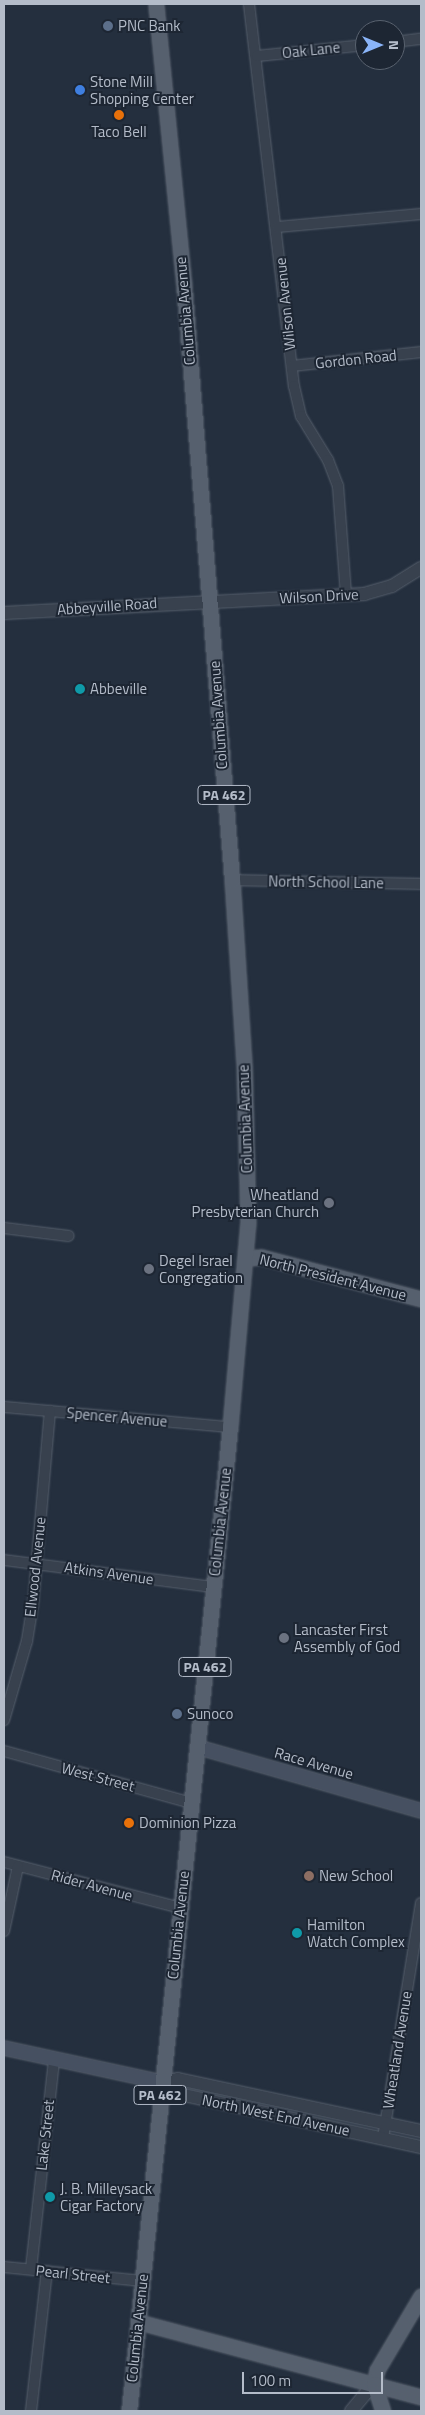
<!DOCTYPE html>
<html>
<head>
<meta charset="utf-8">
<style>
  body { margin:0 }
  #map { position:relative; width:425px; height:2415px; overflow:hidden; background:#242f3e; font-family:"Titillium Web",sans-serif }
  div>[style] { position:absolute }
  .roads { filter:drop-shadow(0 0 1px #565f6c) drop-shadow(0 0 1px #565f6c) }
  .minor>* { height:10px; margin:-5px; padding:0 5px; transform-origin:5px; border-radius:5px; background:#38414e }
  .tertiary>* { height:12px; margin:-6px; padding:0 6px; transform-origin:6px; border-radius:6px; background:#38414e }
  .secondary>* { height:14px; margin:-7px; padding:0 7px; transform-origin:7px; border-radius:7px; background:#465061 }
  .primary>* { height:15px; margin:-7.5px; padding:0 7.5px; transform-origin:7.5px; border-radius:7.5px; background:#56606e }
  .dots>* { width:14px; height:14px; translate:-50% -50%; box-sizing:border-box; border:2px solid #1d2633; border-radius:50% }
  span { translate:-50% -50%; white-space:nowrap; text-align:center; line-height:1.15; -webkit-text-stroke:4px #1d2633; paint-order:stroke }
  .shield-label span { padding:1px 4px; background:#1d2633; border:1px solid; border-radius:4px; -webkit-text-stroke-width:0 }
  .shield-label { font-size:14px; color:#b4bcc9; font-weight:700 }
  .poi-label { font-size:15px; color:#b4bcc9 }
  .left { translate:0 -50%; text-align:left }
  .right { translate:-100% -50%; text-align:right }
  .street-label { font-size:15px; color:#b4bcc9 }
  .frame { position:absolute; inset:0; border:5px solid #b4bcc9; pointer-events:none }
  .north { position:absolute; left:355px; top:20px; width:50px; height:50px; box-sizing:border-box; background:#1d2633; border:1px solid #59626f; border-radius:50%; rotate:90deg; font-size:14px; font-weight:700; line-height:20px; text-align:center; color:#b4bcc9 }
  .north::after { content:''; display:block; margin:auto; width:18px; height:22px; background:#8ab4f8; clip-path:polygon(50% 0,100% 100%,50% 72%,0 100%) }
  .scale { position:absolute; left:242px; top:2372px; width:141px; height:22px; box-sizing:border-box; border:2px solid #b4bcc9; border-top:0; padding-left:6px; font-size:15px; line-height:18px; white-space:nowrap; color:#b4bcc9; -webkit-text-stroke:4px #1d2633; paint-order:stroke }
</style>
</head>
<body>
<div id="map">
  <div class="roads">
    <div class="minor">
      <div style="left:249px;top:4px;width:385px;rotate:83.3deg"></div>
      <div style="left:294px;top:386px;width:31px;rotate:77deg"></div>
      <div style="left:301px;top:416px;width:52px;rotate:58.5deg"></div>
      <div style="left:328px;top:460px;width:28px;rotate:69deg"></div>
      <div style="left:338px;top:486px;width:109px;rotate:85.8deg"></div>
      <div style="left:395px;top:42px;width:26px;rotate:-7deg"></div>
      <div style="left:257px;top:56px;width:109px;rotate:-5.8deg"></div>
      <div style="left:277px;top:227px;width:145px;rotate:-5.2deg"></div>
      <div style="left:292px;top:366px;width:130px;rotate:-6.2deg"></div>
      <div style="left:232px;top:880px;width:189px;rotate:1.2deg"></div>
      <div style="left:4px;top:1228px;width:65px;rotate:7deg"></div>
      <div style="left:4px;top:1407px;width:227px;rotate:5.1deg"></div>
      <div style="left:4px;top:1560px;width:211px;rotate:7.4deg"></div>
      <div style="left:4px;top:1720px;width:82px;rotate:-73.8deg"></div>
      <div style="left:27px;top:1641px;width:36px;rotate:-81deg"></div>
      <div style="left:33px;top:1605px;width:195px;rotate:-85deg"></div>
      <div style="left:4px;top:1751px;width:194px;rotate:15.5deg"></div>
      <div style="left:4px;top:1862px;width:183px;rotate:14.6deg"></div>
      <div style="left:4px;top:1931px;width:66px;rotate:-77.8deg"></div>
      <div style="left:383px;top:2138px;width:238px;rotate:-80.8deg"></div>
      <div style="left:4px;top:2267px;width:139px;rotate:5.8deg"></div>
      <div style="left:31px;top:2269px;width:211px;rotate:-83.7deg"></div>
      <div style="left:31px;top:2411px;width:141px;rotate:-83.5deg"></div>
    </div>
    <div class="tertiary">
      <div style="left:4px;top:613px;width:361px;rotate:-3deg"></div>
      <div style="left:364px;top:594px;width:29px;rotate:-16deg"></div>
      <div style="left:392px;top:586px;width:34px;rotate:-32deg"></div>
      <div style="left:161px;top:2082px;width:18px;rotate:38deg"></div>
      <div style="left:175px;top:2093px;width:252px;rotate:12.4deg"></div>
      <div style="left:161px;top:2082px;width:17px;rotate:-10deg"></div>
      <div style="left:178px;top:2079px;width:249px;rotate:12.1deg"></div>
      <div style="left:351px;top:2411px;width:35px;rotate:-50deg"></div>
    </div>
    <div class="secondary">
      <div style="left:197px;top:1747px;width:233px;rotate:15.9deg"></div>
      <div style="left:4px;top:2048px;width:161px;rotate:12.2deg"></div>
    </div>
    <div class="primary">
      <div style="left:246px;top:1258px;width:15px;rotate:-4deg"></div>
      <div style="left:261px;top:1257px;width:165px;rotate:14.7deg"></div>
      <div style="left:139px;top:2322px;width:292px;rotate:14.9deg"></div>
      <div style="left:374px;top:2384px;width:14px;rotate:-78deg"></div>
      <div style="left:377px;top:2370px;width:86px;rotate:-59.3deg"></div>
      <div style="left:374px;top:2384px;width:28px;rotate:72deg"></div>
      <div style="left:129px;top:2411px;width:989px;rotate:-84.14deg"></div>
      <div style="left:230px;top:1427px;width:205px;rotate:-85deg"></div>
      <div style="left:248px;top:1223px;width:159px;rotate:-91.4deg"></div>
      <div style="left:244px;top:1064px;width:184px;rotate:-93.7deg"></div>
      <div style="left:232px;top:880px;width:596px;rotate:-94.62deg"></div>
      <div style="left:184px;top:286px;width:283px;rotate:-95.7deg"></div>
    </div>
  </div>
  <div class="dots">
    <div style="left:108px;top:26px;background:#5c6f8a"></div>
    <div style="left:80px;top:90px;background:#3f7fe0"></div>
    <div style="left:119px;top:115px;background:#e8710a"></div>
    <div style="left:80px;top:689px;background:#0f9aa8"></div>
    <div style="left:329px;top:1203px;background:#6b7280"></div>
    <div style="left:149px;top:1269px;background:#6b7280"></div>
    <div style="left:284px;top:1638px;background:#6b7280"></div>
    <div style="left:177px;top:1714px;background:#5c6f8a"></div>
    <div style="left:129px;top:1823px;background:#e8710a"></div>
    <div style="left:309px;top:1876px;background:#8d6e63"></div>
    <div style="left:297px;top:1933px;background:#0f9aa8"></div>
    <div style="left:50px;top:2197px;background:#0f9aa8"></div>
  </div>
  <div class="shield-label">
    <span style="left:224px;top:795px">PA 462</span>
    <span style="left:205px;top:1667px">PA 462</span>
    <span style="left:160px;top:2095px">PA 462</span>
  </div>
  <div class="poi-label">
    <span class="left" style="left:118px;top:26px">PNC Bank</span>
    <span class="left" style="left:90px;top:90px">Stone Mill<br>Shopping Center</span>
    <span style="left:119px;top:132px">Taco Bell</span>
    <span class="left" style="left:90px;top:689px">Abbeville</span>
    <span class="right" style="left:319px;top:1203px">Wheatland<br>Presbyterian Church</span>
    <span class="left" style="left:159px;top:1269px">Degel Israel<br>Congregation</span>
    <span class="left" style="left:294px;top:1638px">Lancaster First<br>Assembly of God</span>
    <span class="left" style="left:187px;top:1714px">Sunoco</span>
    <span class="left" style="left:139px;top:1823px">Dominion Pizza</span>
    <span class="left" style="left:319px;top:1876px">New School</span>
    <span class="left" style="left:307px;top:1933px">Hamilton<br>Watch Complex</span>
    <span class="left" style="left:60px;top:2197px">J. B. Milleysack<br>Cigar Factory</span>
  </div>
  <div class="street-label">
    <span style="left:311px;top:50px;rotate:-6deg">Oak Lane</span>
    <span style="left:285px;top:304px;rotate:-96deg">Wilson Avenue</span>
    <span style="left:185px;top:311px;rotate:-95deg">Columbia Avenue</span>
    <span style="left:356px;top:359px;rotate:-6deg">Gordon Road</span>
    <span style="left:319px;top:596px;rotate:-3deg">Wilson Drive</span>
    <span style="left:107px;top:606px;rotate:-4deg">Abbeyville Road</span>
    <span style="left:218px;top:715px;rotate:-94deg">Columbia Avenue</span>
    <span style="left:326px;top:882px;rotate:1deg">North School Lane</span>
    <span style="left:245px;top:1119px;rotate:-92deg">Columbia Avenue</span>
    <span style="left:333px;top:1277px;rotate:14deg">North President Avenue</span>
    <span style="left:117px;top:1417px;rotate:5deg">Spencer Avenue</span>
    <span style="left:220px;top:1522px;rotate:-84deg">Columbia Avenue</span>
    <span style="left:35px;top:1567px;rotate:-84deg">Ellwood Avenue</span>
    <span style="left:109px;top:1573px;rotate:8deg">Atkins Avenue</span>
    <span style="left:314px;top:1763px;rotate:16deg">Race Avenue</span>
    <span style="left:98px;top:1777px;rotate:15deg">West Street</span>
    <span style="left:92px;top:1885px;rotate:15deg">Rider Avenue</span>
    <span style="left:178px;top:1925px;rotate:-84deg">Columbia Avenue</span>
    <span style="left:397px;top:2050px;rotate:-81deg">Wheatland Avenue</span>
    <span style="left:276px;top:2115px;rotate:12deg">North West End Avenue</span>
    <span style="left:45px;top:2135px;rotate:-84deg">Lake Street</span>
    <span style="left:73px;top:2274px;rotate:6deg">Pearl Street</span>
    <span style="left:137px;top:2328px;rotate:-84deg">Columbia Avenue</span>
  </div>
  <div class="frame"></div>
  <div class="north">N</div>
  <div class="scale">100 m</div>
</div>
</body>
</html>
